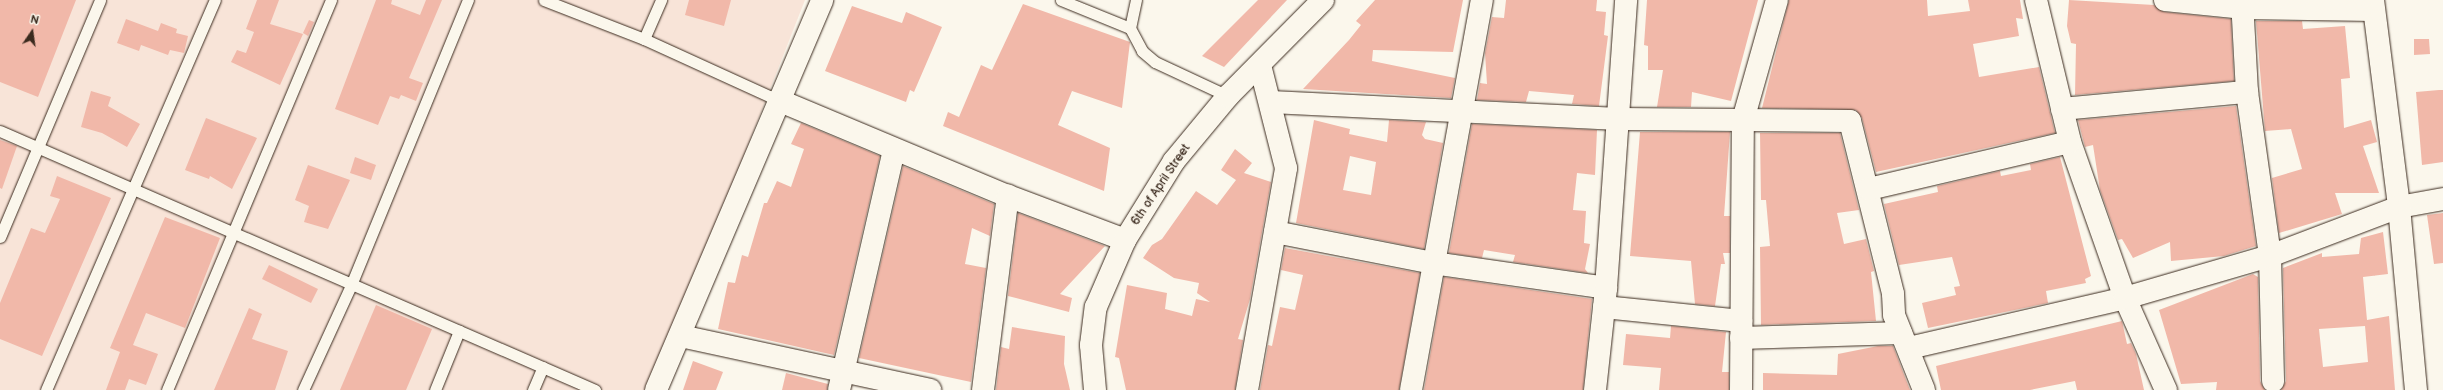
<!DOCTYPE html>
<html>
<head>
<meta charset="utf-8">
<style>
  body { margin:0 }
  #map { position:relative; width:2443px; height:390px; overflow:hidden; background:#fbf7ec; font-family:"Balsamiq Sans",sans-serif }
  div>[style] { position:absolute }
  .built>* { inset:0; background:#f8e4d8 }
  .building>* { inset:0; background:#f1b8a9 }
  .roads { filter:drop-shadow(0 0 1px #3b2a1e) drop-shadow(0 0 1px #3b2a1e) }
  .lane>* { height:11px; margin:-5.5px; padding:0 5.5px; transform-origin:5.5px; border-radius:5.5px; background:#fbf7ec }
  .street>* { height:22px; margin:-11px; padding:0 11px; transform-origin:11px; border-radius:11px; background:#fbf7ec }
  .secondary>* { height:22px; margin:-11px; padding:0 11px; transform-origin:11px; border-radius:11px; background:#fbf7ec }
  span { translate:-50% -50%; white-space:nowrap; text-align:center; line-height:1.15; -webkit-text-stroke:3px #fbf7ec; paint-order:stroke }
  .street-label { font-size:12px; color:#3b2a1e }
  .north { position:absolute; left:12px; top:12px; width:40px; height:40px; -webkit-text-stroke:3px #fbf7ec; paint-order:stroke; rotate:13deg; font-size:11px; font-weight:700; line-height:16px; text-align:center; color:#3b2a1e }
  .north::after { content:''; display:block; margin:auto; width:14px; height:18px; background:#3b2a1e; clip-path:polygon(50% 0,100% 100%,50% 72%,0 100%) }
</style>
</head>
<body>
<div id="map">
  <div class="built">
    <div style="clip-path:polygon(0 0,805px 0,652px 390px,0 390px)"></div>
  </div>
  <div class="building">
    <div style="clip-path:polygon(0 0,76px 0,38px 97px,0 82px)"></div>
    <div style="clip-path:polygon(257px 0,279px 0,270px 24px,303px 34px,280px 85px,231px 62px,237px 50px,246px 53px,254px 32px,246px 29px)"></div>
    <div style="clip-path:polygon(376px 0,392px 0,391px 4px,420px 15px,426px 0,442px 0,409px 78px,423px 83px,416px 101px,401px 95px,399px 99px,390px 96px,378px 125px,335px 109px)"></div>
    <div style="clip-path:polygon(689px 0,731px 0,724px 26px,685px 15px)"></div>
    <div style="clip-path:polygon(1258px 0,1287px 0,1224px 67px,1202px 56px)"></div>
    <div style="clip-path:polygon(1375px 0,1463px 0,1453px 52px,1373px 50px,1372px 61px,1455px 78px,1451px 98px,1303px 89px,1349px 40px,1361px 25px,1356px 21px)"></div>
    <div style="clip-path:polygon(1506px 0,1597px 0,1596px 11px,1606px 12px,1604px 35px,1608px 36px,1599px 106px,1572px 104px,1574px 95px,1529px 91px,1526px 102px,1477px 100px,1480px 83px,1487px 84px,1485px 53px,1492px 17px,1504px 18px)"></div>
    <div style="clip-path:polygon(1647px 0,1758px 0,1731px 101px,1692px 92px,1691px 107px,1657px 107px,1663px 70px,1648px 70px,1648px 46px,1644px 45px)"></div>
    <div style="clip-path:polygon(1789px 0,1927px 0,1928px 16px,1970px 11px,1968px 0,2020px 0,2023px 19px,2016px 18px,2019px 36px,1973px 44px,1979px 77px,2039px 67px,2055px 133px,1876px 172px,1862px 118px,1856px 110px,1762px 108px)"></div>
    <div style="clip-path:polygon(2069px 0,2154px 5px,2164px 12px,2231px 19px,2234px 81px,2075px 95px,2076px 44px,2071px 43px,2067px 26px)"></div>
    <div style="clip-path:polygon(1023px 4px,1130px 42px,1122px 108px,1072px 91px,1058px 125px,1110px 148px,1104px 191px,943px 126px,948px 112px,959px 117px,981px 65px,992px 70px)"></div>
    <div style="clip-path:polygon(852px 6px,902px 23px,906px 12px,942px 27px,914px 92px,910px 90px,906px 102px,825px 71px)"></div>
    <div style="clip-path:polygon(126px 19px,158px 31px,161px 23px,177px 29px,176px 33px,188px 36px,184px 53px,170px 50px,168px 55px,141px 45px,139px 51px,117px 43px)"></div>
    <div style="clip-path:polygon(309px 20px,314px 22px,308px 36px,303px 33px)"></div>
    <div style="clip-path:polygon(2256px 21px,2302px 21px,2303px 29px,2345px 26px,2350px 78px,2341px 79px,2344px 128px,2371px 120px,2377px 142px,2363px 146px,2379px 193px,2335px 193px,2342px 214px,2279px 233px,2272px 178px,2302px 169px,2291px 129px,2265px 131px)"></div>
    <div style="clip-path:polygon(2414px 39px,2429px 39px,2430px 54px,2414px 55px)"></div>
    <div style="clip-path:polygon(2439px 90px,2443px 90px,2443px 162px,2422px 165px,2416px 92px)"></div>
    <div style="clip-path:polygon(91px 91px,111px 97px,108px 106px,140px 124px,127px 147px,102px 133px,81px 127px)"></div>
    <div style="clip-path:polygon(2236px 106px,2256px 246px,2224px 256px,2171px 261px,2170px 242px,2133px 258px,2122px 239px,2118px 240px,2100px 190px,2093px 145px,2085px 147px,2078px 120px)"></div>
    <div style="clip-path:polygon(206px 118px,257px 138px,232px 189px,210px 176px,209px 179px,185px 170px)"></div>
    <div style="clip-path:polygon(evenodd,1314px 120px,1350px 129px,1349px 134px,1387px 142px,1389px 120px,1426px 122px,1422px 135px,1425px 139px,1443px 143px,1424px 249px,1296px 223px,1314px 120px,1350px 156px,1376px 162px,1371px 195px,1343px 190px,1350px 156px)"></div>
    <div style="clip-path:polygon(801px 123px,880px 156px,834px 355px,718px 329px,728px 282px,735px 283px,742px 255px,748px 257px,764px 203px,767px 203px,777px 181px,791px 187px,804px 149px,791px 144px)"></div>
    <div style="clip-path:polygon(1472px 124px,1597px 130px,1595px 175px,1577px 173px,1573px 210px,1586px 211px,1584px 243px,1590px 244px,1585px 269px,1588px 273px,1513px 262px,1515px 255px,1484px 250px,1482px 258px,1449px 253px)"></div>
    <div style="clip-path:polygon(1640px 132px,1730px 132px,1724px 216px,1730px 216px,1730px 253px,1723px 253px,1725px 264px,1721px 264px,1715px 306px,1695px 304px,1691px 261px,1630px 256px)"></div>
    <div style="clip-path:polygon(1760px 133px,1840px 133px,1859px 210px,1837px 213px,1844px 244px,1866px 239px,1874px 271px,1871px 272px,1876px 321px,1761px 325px,1760px 247px,1770px 246px,1766px 200px,1761px 200px)"></div>
    <div style="clip-path:polygon(0 140px,17px 146px,2px 189px,0 188px)"></div>
    <div style="clip-path:polygon(1235px 149px,1252px 163px,1244px 173px,1271px 182px,1250px 299px,1238px 339px,1243px 340px,1235px 390px,1126px 390px,1119px 358px,1115px 357px,1127px 285px,1167px 293px,1165px 309px,1192px 316px,1196px 299px,1210px 302px,1197px 293px,1199px 283px,1174px 278px,1143px 258px,1152px 245px,1162px 239px,1196px 191px,1217px 205px,1236px 180px,1221px 170px)"></div>
    <div style="clip-path:polygon(355px 157px,376px 165px,371px 180px,350px 173px)"></div>
    <div style="clip-path:polygon(2060px 157px,2091px 276px,2085px 279px,2086px 283px,2046px 291px,2048px 303px,1928px 328px,1922px 303px,1956px 295px,1954px 287px,1960px 286px,1952px 257px,1899px 265px,1884px 204px,1938px 192px,1937px 186px,2000px 171px,2001px 176px,2031px 170px,2030px 164px)"></div>
    <div style="clip-path:polygon(308px 165px,350px 180px,328px 229px,304px 222px,309px 206px,295px 200px)"></div>
    <div style="clip-path:polygon(903px 166px,994px 204px,990px 236px,972px 228px,965px 264px,986px 268px,971px 382px,859px 358px)"></div>
    <div style="clip-path:polygon(57px 176px,111px 198px,42px 356px,0 339px,0 303px,31px 228px,45px 233px,60px 199px,50px 196px)"></div>
    <div style="clip-path:polygon(1018px 213px,1105px 246px,1060px 294px,1072px 298px,1069px 312px,1008px 296px)"></div>
    <div style="clip-path:polygon(2443px 213px,2443px 263px,2434px 264px,2427px 215px)"></div>
    <div style="clip-path:polygon(165px 217px,220px 238px,185px 328px,146px 313px,133px 345px,158px 354px,146px 385px,129px 379px,125px 390px,106px 390px,120px 352px,110px 348px)"></div>
    <div style="clip-path:polygon(evenodd,2383px 232px,2388px 274px,2363px 277px,2367px 320px,2389px 316px,2395px 390px,2281px 390px,2286px 381px,2283px 268px,2322px 253px,2322px 257px,2359px 254px,2361px 238px,2383px 232px,2365px 326px,2368px 362px,2323px 367px,2319px 329px,2365px 326px)"></div>
    <div style="clip-path:polygon(1285px 248px,1420px 273px,1399px 390px,1260px 390px,1268px 345px,1272px 346px,1280px 307px,1295px 310px,1303px 275px,1281px 270px)"></div>
    <div style="clip-path:polygon(269px 265px,318px 289px,311px 303px,262px 279px)"></div>
    <div style="clip-path:polygon(2253px 274px,2258px 277px,2260px 381px,2265px 390px,2216px 390px,2217px 382px,2181px 384px,2159px 310px)"></div>
    <div style="clip-path:polygon(1444px 277px,1592px 299px,1583px 390px,1424px 390px)"></div>
    <div style="clip-path:polygon(376px 305px,432px 329px,406px 390px,340px 390px)"></div>
    <div style="clip-path:polygon(249px 308px,262px 314px,252px 339px,288px 351px,275px 390px,214px 390px)"></div>
    <div style="clip-path:polygon(2122px 321px,2127px 344px,2131px 343px,2136px 354px,2144px 390px,2077px 390px,2075px 381px,2030px 390px,1941px 390px,1936px 366px)"></div>
    <div style="clip-path:polygon(1671px 326px,1726px 332px,1722px 372px,1729px 372px,1729px 390px,1659px 390px,1661px 368px,1623px 365px,1626px 334px,1670px 338px)"></div>
    <div style="clip-path:polygon(1012px 327px,1065px 336px,1064px 364px,1070px 390px,996px 390px,1001px 347px,1009px 349px)"></div>
    <div style="clip-path:polygon(1878px 346px,1893px 346px,1910px 390px,1763px 390px,1763px 373px,1837px 375px,1838px 354px)"></div>
    <div style="clip-path:polygon(693px 361px,723px 372px,716px 390px,683px 390px)"></div>
    <div style="clip-path:polygon(786px 373px,828px 384px,827px 390px,782px 390px)"></div>
  </div>
  <div class="roads">
    <div class="lane">
      <div style="left:544px;top:0;width:107px;rotate:21.3deg"></div>
      <div style="left:644px;top:39px;width:147px;rotate:24.5deg"></div>
      <div style="left:1061px;top:0;width:74px;rotate:22.1deg"></div>
      <div style="left:1130px;top:28px;width:26px;rotate:62deg"></div>
      <div style="left:1142px;top:51px;width:17px;rotate:40deg"></div>
      <div style="left:1155px;top:62px;width:81px;rotate:25deg"></div>
      <div style="left:1130px;top:28px;width:29px;rotate:-78deg"></div>
      <div style="left:644px;top:39px;width:43px;rotate:-66.4deg"></div>
      <div style="left:0;top:131px;width:649px;rotate:23.52deg"></div>
      <div style="left:0;top:237px;width:257px;rotate:-67.1deg"></div>
      <div style="left:46px;top:390px;width:425px;rotate:-66.6deg"></div>
      <div style="left:167px;top:390px;width:423px;rotate:-67.2deg"></div>
      <div style="left:303px;top:390px;width:115px;rotate:-65.4deg"></div>
      <div style="left:351px;top:285px;width:308px;rotate:-67.7deg"></div>
      <div style="left:435px;top:390px;width:64px;rotate:-67.9deg"></div>
      <div style="left:533px;top:390px;width:25px;rotate:-67deg"></div>
    </div>
    <div class="street">
      <div style="left:2036px;top:0;width:146px;rotate:76.5deg"></div>
      <div style="left:2070px;top:142px;width:165px;rotate:70.6deg"></div>
      <div style="left:2125px;top:298px;width:101px;rotate:66deg"></div>
      <div style="left:2165px;top:0;width:77px;rotate:5.9deg"></div>
      <div style="left:2242px;top:8px;width:131px;rotate:0.9deg"></div>
      <div style="left:2242px;top:0;width:92px;rotate:86.9deg"></div>
      <div style="left:2247px;top:92px;width:166px;rotate:82deg"></div>
      <div style="left:2270px;top:256px;width:125px;rotate:88.6deg"></div>
      <div style="left:778px;top:100px;width:249px;rotate:22.7deg"></div>
      <div style="left:1008px;top:196px;width:125px;rotate:20.6deg"></div>
      <div style="left:1271px;top:102px;width:348px;rotate:2.8deg"></div>
      <div style="left:1619px;top:119px;width:231px;rotate:0.5deg"></div>
      <div style="left:1850px;top:121px;width:178px;rotate:76deg"></div>
      <div style="left:1893px;top:294px;width:21px;rotate:87deg"></div>
      <div style="left:1894px;top:315px;width:81px;rotate:68.2deg"></div>
      <div style="left:2062px;top:109px;width:186px;rotate:-5.3deg"></div>
      <div style="left:1869px;top:189px;width:206px;rotate:-13.2deg"></div>
      <div style="left:1275px;top:232px;width:161px;rotate:11.1deg"></div>
      <div style="left:1433px;top:263px;width:175px;rotate:8.2deg"></div>
      <div style="left:1604px;top:307px;width:138px;rotate:5.8deg"></div>
      <div style="left:681px;top:336px;width:255px;rotate:12.2deg"></div>
      <div style="left:1741px;top:338px;width:160px;rotate:-1.8deg"></div>
      <div style="left:1909px;top:348px;width:222px;rotate:-13deg"></div>
      <div style="left:2125px;top:298px;width:151px;rotate:-16.2deg"></div>
      <div style="left:2270px;top:256px;width:138px;rotate:-20.8deg"></div>
      <div style="left:2399px;top:207px;width:45px;rotate:-10.3deg"></div>
      <div style="left:656px;top:390px;width:424px;rotate:-66.9deg"></div>
      <div style="left:839px;top:390px;width:247px;rotate:-77.1deg"></div>
      <div style="left:983px;top:390px;width:196px;rotate:-82.7deg"></div>
      <div style="left:1247px;top:390px;width:225px;rotate:-80deg"></div>
      <div style="left:1286px;top:168px;width:106px;rotate:-104.2deg"></div>
      <div style="left:1411px;top:390px;width:396px;rotate:-79.7deg"></div>
      <div style="left:1595px;top:390px;width:103px;rotate:-83.8deg"></div>
      <div style="left:1606px;top:288px;width:289px;rotate:-86deg"></div>
      <div style="left:1741px;top:390px;width:270px;rotate:-89.6deg"></div>
      <div style="left:1743px;top:120px;width:125px;rotate:-74.2deg"></div>
    </div>
    <div class="secondary">
      <div style="left:2373px;top:0;width:209px;rotate:82.8deg"></div>
      <div style="left:2399px;top:207px;width:184px;rotate:84.7deg"></div>
      <div style="left:1095px;top:390px;width:45px;rotate:-95.1deg"></div>
      <div style="left:1091px;top:345px;width:38px;rotate:-83deg"></div>
      <div style="left:1096px;top:307px;width:73px;rotate:-66.6deg"></div>
      <div style="left:1125px;top:240px;width:93px;rotate:-58.2deg"></div>
      <div style="left:1174px;top:161px;width:85px;rotate:-50.3deg"></div>
      <div style="left:1228px;top:96px;width:135px;rotate:-45.3deg"></div>
    </div>
  </div>
  <div class="street-label">
    <span style="left:1161px;top:185px;rotate:-56deg">6th of April Street</span>
  </div>
  <div class="north">N</div>
</div>
</body>
</html>
